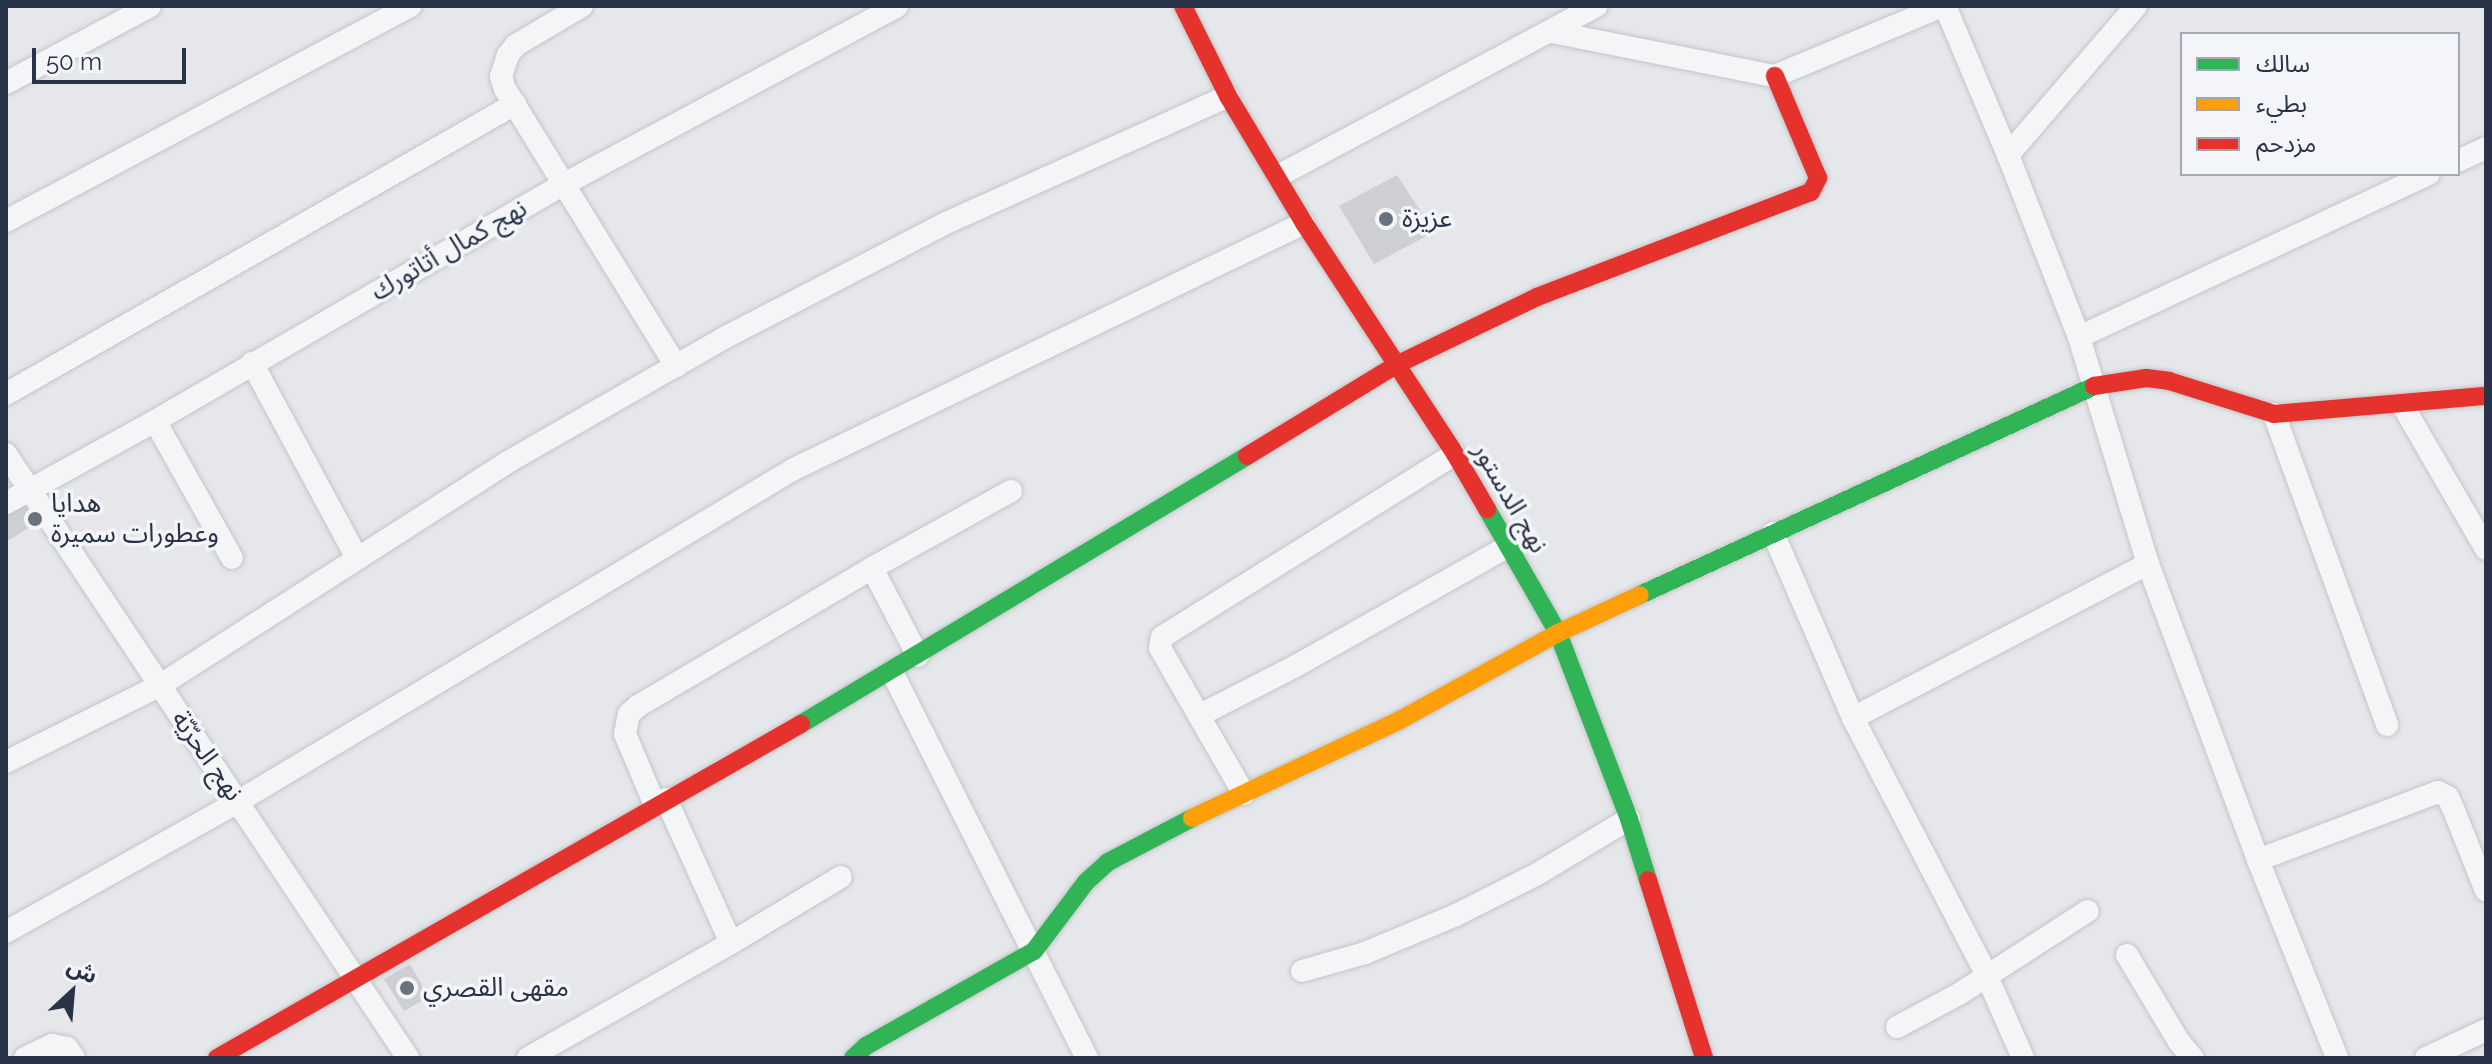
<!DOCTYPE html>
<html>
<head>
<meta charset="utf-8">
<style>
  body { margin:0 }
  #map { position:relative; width:2492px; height:1064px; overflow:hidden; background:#e5e7ea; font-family:Raleway,"Noto Sans Arabic",sans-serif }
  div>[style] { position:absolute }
  .building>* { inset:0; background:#cdcfd3 }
  .roads { filter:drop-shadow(0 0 2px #c3c5c8) drop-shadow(0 0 2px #c3c5c8) }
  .street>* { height:22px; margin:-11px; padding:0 11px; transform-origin:11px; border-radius:11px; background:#f4f5f7 }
  .fast>* { height:18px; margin:-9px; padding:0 9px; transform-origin:9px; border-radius:9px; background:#30b455 }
  .slow>* { height:18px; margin:-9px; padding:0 9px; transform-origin:9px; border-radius:9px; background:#ff9f0a }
  .jam>* { height:18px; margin:-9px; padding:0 9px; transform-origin:9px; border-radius:9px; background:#e5322d }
  .dots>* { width:22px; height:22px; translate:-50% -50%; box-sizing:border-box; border:4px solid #f3f5f9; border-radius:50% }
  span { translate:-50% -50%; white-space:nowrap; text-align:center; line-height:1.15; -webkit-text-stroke:7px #f3f5f9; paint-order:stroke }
  .poi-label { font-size:26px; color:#283347 }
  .left { translate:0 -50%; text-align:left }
  .street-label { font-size:26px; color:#283347 }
  .frame { position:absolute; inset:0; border:8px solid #283347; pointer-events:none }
  .legend { position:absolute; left:2180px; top:32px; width:280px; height:144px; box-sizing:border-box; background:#f3f5f9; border:2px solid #a2a7b2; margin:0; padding:10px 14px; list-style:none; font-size:24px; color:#283347 }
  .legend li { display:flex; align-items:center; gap:16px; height:40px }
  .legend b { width:40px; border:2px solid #a2a7b2 }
  .north { position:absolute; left:32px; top:952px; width:80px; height:80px; -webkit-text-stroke:6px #f3f5f9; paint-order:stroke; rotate:26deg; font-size:22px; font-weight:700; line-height:32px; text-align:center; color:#283347 }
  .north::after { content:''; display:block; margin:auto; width:28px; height:36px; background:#283347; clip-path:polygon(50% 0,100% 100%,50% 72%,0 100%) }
  .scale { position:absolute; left:32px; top:48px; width:154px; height:36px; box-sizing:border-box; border:4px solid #283347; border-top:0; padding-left:10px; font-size:24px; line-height:28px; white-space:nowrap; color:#283347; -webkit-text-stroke:6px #f3f5f9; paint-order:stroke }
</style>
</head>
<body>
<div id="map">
  <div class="building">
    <div style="clip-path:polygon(1397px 175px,1434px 232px,1374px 264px,1339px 206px)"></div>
    <div style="clip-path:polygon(28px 501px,40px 521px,7px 541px,6px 514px)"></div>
    <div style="clip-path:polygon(410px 964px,429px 997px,404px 1011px,384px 979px)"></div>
  </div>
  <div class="roads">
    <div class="street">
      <div style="left:582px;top:6px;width:77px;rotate:149.4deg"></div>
      <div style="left:516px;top:45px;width:13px;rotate:129deg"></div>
      <div style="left:508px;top:55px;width:23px;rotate:108deg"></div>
      <div style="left:501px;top:77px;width:13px;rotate:72deg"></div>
      <div style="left:505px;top:89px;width:326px;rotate:58.3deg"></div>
      <div style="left:1945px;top:6px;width:162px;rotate:67.1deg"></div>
      <div style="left:2008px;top:155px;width:195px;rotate:68.7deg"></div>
      <div style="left:2079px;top:337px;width:237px;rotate:73.1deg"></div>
      <div style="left:2148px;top:564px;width:316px;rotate:69.6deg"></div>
      <div style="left:2258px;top:860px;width:213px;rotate:68.2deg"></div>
      <div style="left:1552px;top:32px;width:227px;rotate:11.2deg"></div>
      <div style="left:1775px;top:76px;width:181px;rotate:-22.7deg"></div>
      <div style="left:6px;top:83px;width:163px;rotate:-28.1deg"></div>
      <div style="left:2008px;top:155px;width:196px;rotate:-49.3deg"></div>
      <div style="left:2458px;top:161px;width:31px;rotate:-25deg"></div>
      <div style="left:1278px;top:176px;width:361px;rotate:-28.1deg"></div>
      <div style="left:6px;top:221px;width:458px;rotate:-28deg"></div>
      <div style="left:2079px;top:337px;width:386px;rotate:-25deg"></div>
      <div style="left:252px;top:363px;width:221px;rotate:61.7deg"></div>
      <div style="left:6px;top:394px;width:586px;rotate:-29.67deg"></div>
      <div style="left:2403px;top:406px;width:165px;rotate:59.9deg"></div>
      <div style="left:2274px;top:414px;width:331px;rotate:70deg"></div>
      <div style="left:155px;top:421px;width:157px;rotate:60.7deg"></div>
      <div style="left:6px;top:454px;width:726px;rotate:56.35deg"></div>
      <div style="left:6px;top:503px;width:170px;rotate:-28.8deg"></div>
      <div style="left:155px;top:421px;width:475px;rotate:-30.1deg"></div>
      <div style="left:566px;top:183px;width:375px;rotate:-28.1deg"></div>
      <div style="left:1773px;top:533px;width:202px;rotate:66.6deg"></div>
      <div style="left:1853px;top:718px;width:288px;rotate:62.5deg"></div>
      <div style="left:1986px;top:974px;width:92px;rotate:66.2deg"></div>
      <div style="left:872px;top:568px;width:99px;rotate:62.4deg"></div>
      <div style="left:892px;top:672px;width:432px;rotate:63.2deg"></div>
      <div style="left:1200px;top:715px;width:106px;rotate:-27.1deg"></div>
      <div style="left:1294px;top:667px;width:247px;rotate:-29.4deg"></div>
      <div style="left:1853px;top:718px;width:333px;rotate:-27.6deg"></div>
      <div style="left:6px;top:762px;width:171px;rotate:-26.4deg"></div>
      <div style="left:159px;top:686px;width:412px;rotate:-32.7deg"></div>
      <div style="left:506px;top:463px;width:256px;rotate:-29.8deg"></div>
      <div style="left:728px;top:336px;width:246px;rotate:-27.4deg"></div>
      <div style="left:946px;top:223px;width:309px;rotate:-24.2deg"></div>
      <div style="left:1244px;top:794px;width:168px;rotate:-119.9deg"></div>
      <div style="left:1160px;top:648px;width:11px;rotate:-80deg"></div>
      <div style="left:1162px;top:637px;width:345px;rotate:-32deg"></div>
      <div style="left:666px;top:799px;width:158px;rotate:65.7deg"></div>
      <div style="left:731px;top:943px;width:128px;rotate:-31deg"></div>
      <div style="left:655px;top:805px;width:77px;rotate:-112.9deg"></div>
      <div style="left:625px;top:734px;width:20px;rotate:-79deg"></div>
      <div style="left:629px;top:714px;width:12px;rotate:-42deg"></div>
      <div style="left:638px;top:706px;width:272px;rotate:-30.5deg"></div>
      <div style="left:872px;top:568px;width:159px;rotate:-29deg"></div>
      <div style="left:2258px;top:860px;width:192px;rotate:-20.7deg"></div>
      <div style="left:2438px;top:792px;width:11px;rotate:27deg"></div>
      <div style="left:2448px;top:797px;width:12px;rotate:66deg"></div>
      <div style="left:2453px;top:808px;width:89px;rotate:68.3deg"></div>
      <div style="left:6px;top:932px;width:267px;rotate:-29.3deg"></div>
      <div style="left:239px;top:801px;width:647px;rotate:-30.89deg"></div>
      <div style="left:794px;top:469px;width:566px;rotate:-25.75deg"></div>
      <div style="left:2127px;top:955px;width:101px;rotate:59.1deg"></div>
      <div style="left:2179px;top:1042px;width:21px;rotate:49deg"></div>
      <div style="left:1302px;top:971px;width:66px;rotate:-15.9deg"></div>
      <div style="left:1365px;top:953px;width:99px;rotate:-22.7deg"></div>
      <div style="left:1456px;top:915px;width:93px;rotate:-26.8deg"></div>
      <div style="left:1539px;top:873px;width:105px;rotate:-31deg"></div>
      <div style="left:1897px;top:1027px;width:70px;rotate:-28deg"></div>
      <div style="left:1959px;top:994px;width:153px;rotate:-32.8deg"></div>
      <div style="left:25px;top:1058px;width:30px;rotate:-26deg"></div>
      <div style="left:52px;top:1045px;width:15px;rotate:11deg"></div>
      <div style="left:67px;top:1048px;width:12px;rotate:55deg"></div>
      <div style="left:528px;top:1058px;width:233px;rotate:-29.5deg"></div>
      <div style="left:2426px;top:1058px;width:66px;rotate:-25deg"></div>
    </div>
    <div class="fast">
      <div style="left:1487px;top:509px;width:143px;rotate:60.2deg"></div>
      <div style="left:1558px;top:633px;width:199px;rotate:69.1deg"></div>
      <div style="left:1629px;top:819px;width:64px;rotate:72.7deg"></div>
      <div style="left:1640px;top:595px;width:500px;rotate:-24.7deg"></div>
      <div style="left:801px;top:724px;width:520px;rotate:-31deg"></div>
      <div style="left:853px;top:1058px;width:18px;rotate:-43deg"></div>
      <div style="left:866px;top:1046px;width:193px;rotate:-29.5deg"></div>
      <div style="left:1034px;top:951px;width:86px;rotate:-53deg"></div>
      <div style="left:1086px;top:882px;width:30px;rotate:-42deg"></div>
      <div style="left:1108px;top:862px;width:95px;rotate:-27.6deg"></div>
    </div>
    <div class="slow">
      <div style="left:1192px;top:818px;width:230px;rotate:-25.2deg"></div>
      <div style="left:1400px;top:720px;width:180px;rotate:-28.8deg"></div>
      <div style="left:1558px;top:633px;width:90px;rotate:-24.9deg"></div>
    </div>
    <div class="jam">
      <div style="left:1183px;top:6px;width:101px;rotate:63.4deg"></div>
      <div style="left:1228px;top:96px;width:148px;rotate:59.1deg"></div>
      <div style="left:1304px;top:223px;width:276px;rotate:56.8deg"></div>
      <div style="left:1455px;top:454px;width:64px;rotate:59.8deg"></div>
      <div style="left:2094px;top:386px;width:53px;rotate:-8.7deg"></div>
      <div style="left:2146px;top:378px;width:23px;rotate:7deg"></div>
      <div style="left:2169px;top:381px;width:110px;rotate:17.4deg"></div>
      <div style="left:2274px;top:414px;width:213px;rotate:-4.9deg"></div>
      <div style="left:1247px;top:456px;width:175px;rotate:-31.4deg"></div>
      <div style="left:1396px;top:365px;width:157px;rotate:-25.7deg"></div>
      <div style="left:1537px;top:297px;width:293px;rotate:-21deg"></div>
      <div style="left:1811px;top:192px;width:16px;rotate:-63deg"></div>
      <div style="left:1818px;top:178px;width:111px;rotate:-112.9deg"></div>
      <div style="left:1648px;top:880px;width:187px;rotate:72.5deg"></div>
      <div style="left:217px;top:1058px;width:673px;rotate:-29.77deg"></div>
    </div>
  </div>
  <div class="dots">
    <div style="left:1386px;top:219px;background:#6a7280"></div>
    <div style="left:35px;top:519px;background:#6a7280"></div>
    <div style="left:407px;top:988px;background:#6a7280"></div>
  </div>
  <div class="poi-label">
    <span class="left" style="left:1402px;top:219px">عزيزة</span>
    <span class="left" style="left:51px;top:519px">هدايا<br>وعطورات سميرة</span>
    <span class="left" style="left:423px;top:988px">مقهى القصري</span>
  </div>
  <div class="street-label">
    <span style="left:449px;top:250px;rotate:-30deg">نهج كمال أتاتورك</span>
    <span style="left:1510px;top:498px;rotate:60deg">نهج الدستور</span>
    <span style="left:207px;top:756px;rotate:55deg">نهج الحرّيّة</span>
  </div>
  <div class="frame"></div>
  <ul class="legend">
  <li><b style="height:10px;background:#30b455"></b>سالك</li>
  <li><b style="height:10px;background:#ff9f0a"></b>بطيء</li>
  <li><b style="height:10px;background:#e5322d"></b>مزدحم</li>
  </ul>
  <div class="north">ش</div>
  <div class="scale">50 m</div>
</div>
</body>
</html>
